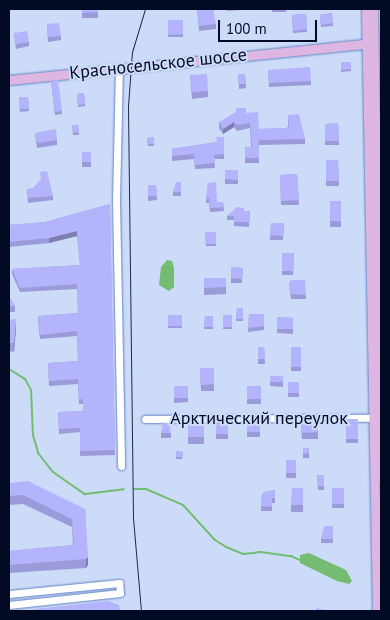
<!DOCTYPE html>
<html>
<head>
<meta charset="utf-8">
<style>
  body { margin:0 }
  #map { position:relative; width:390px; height:620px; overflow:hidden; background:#ccdbf8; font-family:"PT Sans",sans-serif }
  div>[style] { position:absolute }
  .water>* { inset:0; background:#73bc71 }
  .stream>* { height:2px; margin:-1px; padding:0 1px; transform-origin:1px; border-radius:1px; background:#73bc71 }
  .roads { filter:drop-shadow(0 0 1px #6283c6) drop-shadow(0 0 1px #6283c6) }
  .minor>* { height:7px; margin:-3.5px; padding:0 3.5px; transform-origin:3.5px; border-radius:3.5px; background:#fff }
  .major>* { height:9px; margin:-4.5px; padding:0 4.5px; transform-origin:4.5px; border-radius:4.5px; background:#ddb6e1 }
  .tram>* { height:1px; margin:-0.5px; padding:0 0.5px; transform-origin:0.5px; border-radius:0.5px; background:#202942 }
  .wall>* { inset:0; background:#9b9bda }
  .shaded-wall>* { inset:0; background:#7e7eb1 }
  .building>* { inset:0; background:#b4b4fd }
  span { translate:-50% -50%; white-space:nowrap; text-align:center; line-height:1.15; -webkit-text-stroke:4px #ccdbf8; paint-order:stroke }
  .street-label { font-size:18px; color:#030b24 }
  .frame { position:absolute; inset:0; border:10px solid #030b24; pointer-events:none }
  .scale { position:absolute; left:218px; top:20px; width:99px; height:22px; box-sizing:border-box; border:2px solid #030b24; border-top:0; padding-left:6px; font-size:15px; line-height:18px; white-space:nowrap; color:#030b24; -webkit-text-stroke:4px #ccdbf8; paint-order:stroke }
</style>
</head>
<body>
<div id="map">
  <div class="water">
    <div style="clip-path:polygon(167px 260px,172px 261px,174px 268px,174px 287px,169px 291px,159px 285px,161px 267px)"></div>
    <div style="clip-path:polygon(309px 553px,346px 570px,352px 581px,349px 584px,337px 581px,300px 563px,300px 555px)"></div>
  </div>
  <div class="stream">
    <div style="left:9px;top:369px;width:19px;rotate:32deg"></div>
    <div style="left:25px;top:379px;width:13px;rotate:61deg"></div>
    <div style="left:31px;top:390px;width:45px;rotate:87.5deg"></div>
    <div style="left:33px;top:435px;width:19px;rotate:74deg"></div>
    <div style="left:38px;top:453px;width:24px;rotate:52deg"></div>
    <div style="left:53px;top:472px;width:39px;rotate:35deg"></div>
    <div style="left:85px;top:494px;width:39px;rotate:-7deg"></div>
    <div style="left:134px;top:489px;width:12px"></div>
    <div style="left:146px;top:489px;width:40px;rotate:23.4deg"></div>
    <div style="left:183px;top:505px;width:47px;rotate:47.6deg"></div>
    <div style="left:215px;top:540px;width:13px;rotate:32deg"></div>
    <div style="left:226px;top:547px;width:18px;rotate:22deg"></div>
    <div style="left:243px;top:554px;width:18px;rotate:-6deg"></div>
    <div style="left:261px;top:552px;width:30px;rotate:8deg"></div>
    <div style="left:291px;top:556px;width:10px;rotate:24deg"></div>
  </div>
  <div class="roads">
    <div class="minor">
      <div style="left:119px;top:68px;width:132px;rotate:91.3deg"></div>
      <div style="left:116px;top:200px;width:266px;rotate:88.9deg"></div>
      <div style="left:145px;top:419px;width:229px;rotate:-0.3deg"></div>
      <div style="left:9px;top:594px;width:111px;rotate:-5.7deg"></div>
      <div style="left:119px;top:583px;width:10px;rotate:84deg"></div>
      <div style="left:120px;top:593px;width:112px;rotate:173.8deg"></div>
    </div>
    <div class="major">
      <div style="left:366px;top:9px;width:602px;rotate:88.95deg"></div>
      <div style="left:373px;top:9px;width:470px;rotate:89deg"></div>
      <div style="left:9px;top:80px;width:364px;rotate:-5.8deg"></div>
    </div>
  </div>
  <div class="tram">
    <div style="left:141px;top:611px;width:94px;rotate:-94.9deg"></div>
    <div style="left:133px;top:517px;width:411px;rotate:-90.7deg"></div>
    <div style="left:128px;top:106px;width:54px;rotate:-85.8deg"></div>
    <div style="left:132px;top:52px;width:45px;rotate:-73.2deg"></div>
  </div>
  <div class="wall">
    <div style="clip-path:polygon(82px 9px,98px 12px,98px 18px,82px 18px)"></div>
    <div style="clip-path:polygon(197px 9px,216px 24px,216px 29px,199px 31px)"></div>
    <div style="clip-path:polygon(227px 9px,241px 9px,241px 10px,227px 11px)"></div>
    <div style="clip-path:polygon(272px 9px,286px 9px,286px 12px,272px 12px)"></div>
    <div style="clip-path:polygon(332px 13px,333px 26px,321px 27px,320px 15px)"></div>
    <div style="clip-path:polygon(306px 14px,307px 32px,293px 33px,292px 15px)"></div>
    <div style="clip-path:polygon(168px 20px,183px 20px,183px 37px,168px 37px)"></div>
    <div style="clip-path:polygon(47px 24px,61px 36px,61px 40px,48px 42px)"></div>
    <div style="clip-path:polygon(14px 33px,29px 42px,29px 46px,16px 49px)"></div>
    <div style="clip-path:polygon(341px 62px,351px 62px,351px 71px,341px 72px)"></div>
    <div style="clip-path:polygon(268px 70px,311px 81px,311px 85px,269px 87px)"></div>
    <div style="clip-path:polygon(238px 74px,245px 74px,246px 88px,239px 89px)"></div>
    <div style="clip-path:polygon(190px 75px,208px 91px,208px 97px,192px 99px)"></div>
    <div style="clip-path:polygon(51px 81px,62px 111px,62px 114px,55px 115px)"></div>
    <div style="clip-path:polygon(84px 93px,85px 106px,78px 107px,77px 94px)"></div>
    <div style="clip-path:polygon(19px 97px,28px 97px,29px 111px,20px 112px)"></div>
    <div style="clip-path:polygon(246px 113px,259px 129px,286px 128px,288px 127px,288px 115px,305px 139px,305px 144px,259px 145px,259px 163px,245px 163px,245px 147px,251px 147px,250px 128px,237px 131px,234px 127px,223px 134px,219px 128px,219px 122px)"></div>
    <div style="clip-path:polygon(338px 123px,339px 145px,325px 145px,325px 124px)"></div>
    <div style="clip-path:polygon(72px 125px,78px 125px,79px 135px,73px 135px)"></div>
    <div style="clip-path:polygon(35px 133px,57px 140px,57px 145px,37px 148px)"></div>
    <div style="clip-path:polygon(154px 137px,154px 146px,148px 146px,147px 138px)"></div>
    <div style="clip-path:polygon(224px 137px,224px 159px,214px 159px,215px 168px,195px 169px,194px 159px,172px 161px,172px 149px,217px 142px)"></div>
    <div style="clip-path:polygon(82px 152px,91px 152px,91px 167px,82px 167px)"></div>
    <div style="clip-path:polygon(326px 160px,338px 160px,339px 186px,326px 186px)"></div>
    <div style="clip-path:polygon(225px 170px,238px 170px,238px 184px,225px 184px)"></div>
    <div style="clip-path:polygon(297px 174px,299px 205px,281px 205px,280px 175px)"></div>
    <div style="clip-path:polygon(208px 183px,217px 202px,223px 202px,224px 211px,210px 212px,209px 203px,206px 203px)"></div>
    <div style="clip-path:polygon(148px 185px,156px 185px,157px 200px,148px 201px)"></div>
    <div style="clip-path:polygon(27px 189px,53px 196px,53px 200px,28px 203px)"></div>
    <div style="clip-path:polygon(181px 191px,181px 196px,173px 196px,173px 192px)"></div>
    <div style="clip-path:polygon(330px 201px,341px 201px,341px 227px,330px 227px)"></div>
    <div style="clip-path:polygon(110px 204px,115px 455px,80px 456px,80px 432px,59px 434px,58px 412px,83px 411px,83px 404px,79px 404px,78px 384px,49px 386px,48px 363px,78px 361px,77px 336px,40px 339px,38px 321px,38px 316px,78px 313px,77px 289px,20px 292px,12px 274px,12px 269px,80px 265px,77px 236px,49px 243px,9px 247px,9px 225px,45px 222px)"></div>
    <div style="clip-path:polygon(244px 211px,250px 211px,249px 227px,234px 226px,234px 220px,227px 220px,227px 216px)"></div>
    <div style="clip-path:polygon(271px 223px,284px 223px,283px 240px,270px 240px)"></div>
    <div style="clip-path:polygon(205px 232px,216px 232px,216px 246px,206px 246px)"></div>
    <div style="clip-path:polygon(282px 253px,294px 253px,293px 275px,282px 275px)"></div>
    <div style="clip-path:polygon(231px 267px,243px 268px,242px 283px,231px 283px)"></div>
    <div style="clip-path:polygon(204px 278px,226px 278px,226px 294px,204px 295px)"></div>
    <div style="clip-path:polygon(289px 283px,306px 295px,306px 299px,291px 299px)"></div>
    <div style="clip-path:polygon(9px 297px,15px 306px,15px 312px,9px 312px)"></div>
    <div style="clip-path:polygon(237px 308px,243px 308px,243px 321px,236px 321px)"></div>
    <div style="clip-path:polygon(249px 314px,264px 314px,264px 330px,248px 332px)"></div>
    <div style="clip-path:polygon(168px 315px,182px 315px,182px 328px,168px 328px)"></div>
    <div style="clip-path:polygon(223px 315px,232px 315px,232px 329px,223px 329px)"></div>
    <div style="clip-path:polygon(205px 316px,213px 316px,213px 329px,204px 329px)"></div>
    <div style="clip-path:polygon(277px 317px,293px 318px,293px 334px,277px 333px)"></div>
    <div style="clip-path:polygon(9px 320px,16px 327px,14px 352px,9px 351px)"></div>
    <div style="clip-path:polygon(258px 347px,264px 347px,265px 364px,258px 364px)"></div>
    <div style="clip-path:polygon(291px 347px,301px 347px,301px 371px,291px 371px)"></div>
    <div style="clip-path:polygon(200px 368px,214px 368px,214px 391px,201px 391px)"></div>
    <div style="clip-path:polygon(270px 376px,283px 376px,283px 387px,270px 386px)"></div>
    <div style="clip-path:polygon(288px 382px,299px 382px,299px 397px,288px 397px)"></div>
    <div style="clip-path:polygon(174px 386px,188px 386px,188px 402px,174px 403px)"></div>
    <div style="clip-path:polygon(247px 386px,261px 386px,261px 404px,247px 404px)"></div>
    <div style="clip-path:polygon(346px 419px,358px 419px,358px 443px,346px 443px)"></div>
    <div style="clip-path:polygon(247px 421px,260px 421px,260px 437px,247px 437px)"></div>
    <div style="clip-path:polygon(301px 422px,318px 422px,318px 439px,302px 439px)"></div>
    <div style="clip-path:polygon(188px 424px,204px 424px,204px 444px,188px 444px)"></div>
    <div style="clip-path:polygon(216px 424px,228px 424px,228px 439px,216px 439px)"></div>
    <div style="clip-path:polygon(161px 433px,171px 433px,171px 438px,161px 438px)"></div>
    <div style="clip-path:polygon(303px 448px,309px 448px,309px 458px,303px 458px)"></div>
    <div style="clip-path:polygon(176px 451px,183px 452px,182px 459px,176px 459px)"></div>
    <div style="clip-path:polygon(286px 460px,296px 460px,296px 478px,286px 478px)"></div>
    <div style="clip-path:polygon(317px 475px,324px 475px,324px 490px,318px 490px)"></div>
    <div style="clip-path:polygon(9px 483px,85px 509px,88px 565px,86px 568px,9px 573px,9px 551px,73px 545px,72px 527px,23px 504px,9px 505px)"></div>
    <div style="clip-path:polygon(303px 488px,303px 512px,291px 512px,291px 505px)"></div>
    <div style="clip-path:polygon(332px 488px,344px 488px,344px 508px,332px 508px)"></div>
    <div style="clip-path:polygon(275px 490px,275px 503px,272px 503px,272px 511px,261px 511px,262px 494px)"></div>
    <div style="clip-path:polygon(333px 526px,333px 543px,321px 543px,321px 539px)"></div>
  </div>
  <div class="shaded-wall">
    <div style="clip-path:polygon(234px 122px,234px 127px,223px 134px,223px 129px)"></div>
    <div style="clip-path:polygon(77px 231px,77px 236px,49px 243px,49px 238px)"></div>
    <div style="clip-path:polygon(16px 319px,16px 327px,14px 352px,14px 343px)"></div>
    <div style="clip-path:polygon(88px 557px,88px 565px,86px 568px,86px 559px)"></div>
  </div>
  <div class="building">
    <div style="clip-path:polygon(82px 9px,98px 9px,98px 12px,82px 13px)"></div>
    <div style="clip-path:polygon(197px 9px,213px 9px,216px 24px,199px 26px)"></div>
    <div style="clip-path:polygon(332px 13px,333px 23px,321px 25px,320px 15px)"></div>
    <div style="clip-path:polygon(306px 14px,307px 29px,293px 31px,292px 15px)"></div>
    <div style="clip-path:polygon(168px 20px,183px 20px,183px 34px,168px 35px)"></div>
    <div style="clip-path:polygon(59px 23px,61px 36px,48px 37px,47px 24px)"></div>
    <div style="clip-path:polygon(27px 31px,29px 42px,16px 44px,14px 33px)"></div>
    <div style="clip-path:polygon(341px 62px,351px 62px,351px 69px,341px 70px)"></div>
    <div style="clip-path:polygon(310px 67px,311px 81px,269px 83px,268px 70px)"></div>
    <div style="clip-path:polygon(207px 74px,208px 91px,192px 92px,190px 75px)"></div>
    <div style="clip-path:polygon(238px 74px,245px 74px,246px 84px,239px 84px)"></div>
    <div style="clip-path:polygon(58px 80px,62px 111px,55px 112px,51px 81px)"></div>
    <div style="clip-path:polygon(84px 93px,85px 104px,78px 105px,77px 94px)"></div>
    <div style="clip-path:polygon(19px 97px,28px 97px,29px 109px,20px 109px)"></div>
    <div style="clip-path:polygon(236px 108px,246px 108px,246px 113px,258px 112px,259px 129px,286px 128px,289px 127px,288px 115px,299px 114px,305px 139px,259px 140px,259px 158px,245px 158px,245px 147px,252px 147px,250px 123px,237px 125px,234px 122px,223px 129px,219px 122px,236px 112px)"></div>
    <div style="clip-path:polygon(338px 123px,339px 141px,325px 141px,325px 124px)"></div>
    <div style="clip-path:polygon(72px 125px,78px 125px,79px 132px,73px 133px)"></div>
    <div style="clip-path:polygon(56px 129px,57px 140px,37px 143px,35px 133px)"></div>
    <div style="clip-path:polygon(154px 137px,154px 144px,148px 144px,147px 138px)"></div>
    <div style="clip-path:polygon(216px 137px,224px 137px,224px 154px,214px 155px,215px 163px,195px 165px,194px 154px,172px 156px,172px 149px,217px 142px)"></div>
    <div style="clip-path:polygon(82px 152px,91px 152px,91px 162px,82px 162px)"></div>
    <div style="clip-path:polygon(326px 160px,338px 160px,339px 181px,326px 181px)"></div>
    <div style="clip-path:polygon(225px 170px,238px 170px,238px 180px,225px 179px)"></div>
    <div style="clip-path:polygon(47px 171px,53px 196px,28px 198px,27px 189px,33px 188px,41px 179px,40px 172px)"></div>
    <div style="clip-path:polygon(297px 174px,299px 200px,281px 201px,280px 175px)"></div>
    <div style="clip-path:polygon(176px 182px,181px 182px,181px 191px,173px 192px)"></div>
    <div style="clip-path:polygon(216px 182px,217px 202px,223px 202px,224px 207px,210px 208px,209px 198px,206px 198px,208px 183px)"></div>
    <div style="clip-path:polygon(148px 185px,156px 185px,157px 196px,148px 196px)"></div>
    <div style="clip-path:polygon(330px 201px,341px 201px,341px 221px,330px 221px)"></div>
    <div style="clip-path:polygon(110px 204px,115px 450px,80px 451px,80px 428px,59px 429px,58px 412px,83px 411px,83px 399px,79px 400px,78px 379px,49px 381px,48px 363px,78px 361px,77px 331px,40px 335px,38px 316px,78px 313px,77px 284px,20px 288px,12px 269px,80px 265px,77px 231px,49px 238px,9px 242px,9px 225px,45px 222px)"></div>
    <div style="clip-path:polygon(237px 207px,244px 208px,244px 211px,250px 211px,249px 222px,234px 222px,234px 216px,227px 216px)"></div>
    <div style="clip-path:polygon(271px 223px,284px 223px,283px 236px,270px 235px)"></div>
    <div style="clip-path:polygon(205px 232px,216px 232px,216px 244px,206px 244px)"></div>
    <div style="clip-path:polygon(282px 253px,294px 253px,293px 271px,282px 271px)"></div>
    <div style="clip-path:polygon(231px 267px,243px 268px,242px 279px,231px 278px)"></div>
    <div style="clip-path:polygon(204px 278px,226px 278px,226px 287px,204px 288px)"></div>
    <div style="clip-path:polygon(291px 280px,305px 280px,306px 295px,291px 294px,289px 283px)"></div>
    <div style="clip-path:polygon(9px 297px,15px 306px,9px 306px)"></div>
    <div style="clip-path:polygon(237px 308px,243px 308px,243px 319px,236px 319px)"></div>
    <div style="clip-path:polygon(249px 314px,264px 314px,264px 326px,248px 328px)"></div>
    <div style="clip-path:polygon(168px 315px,182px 315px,182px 326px,168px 326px)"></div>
    <div style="clip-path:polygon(223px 315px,232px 315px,232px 327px,223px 327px)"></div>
    <div style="clip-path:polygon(205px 316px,213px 316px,213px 327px,204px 327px)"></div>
    <div style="clip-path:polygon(277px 317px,293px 318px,293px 329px,277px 329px)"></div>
    <div style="clip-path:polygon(16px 319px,14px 343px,9px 343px,9px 320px)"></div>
    <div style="clip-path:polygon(258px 347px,264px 347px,265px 359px,258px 359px)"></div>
    <div style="clip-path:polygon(291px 347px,301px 347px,301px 367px,291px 367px)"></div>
    <div style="clip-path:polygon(200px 368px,214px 368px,214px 384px,201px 385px)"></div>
    <div style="clip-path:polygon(270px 376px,283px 376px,283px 382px,270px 382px)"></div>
    <div style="clip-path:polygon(288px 382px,299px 382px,299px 393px,288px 393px)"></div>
    <div style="clip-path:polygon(174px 386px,188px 386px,188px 398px,174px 398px)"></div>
    <div style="clip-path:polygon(247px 386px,261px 386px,261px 399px,247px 399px)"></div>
    <div style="clip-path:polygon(346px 419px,358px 419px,358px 439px,346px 439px)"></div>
    <div style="clip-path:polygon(247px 421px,260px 421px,260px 432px,247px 432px)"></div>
    <div style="clip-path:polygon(301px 422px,318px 422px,318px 432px,302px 433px)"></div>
    <div style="clip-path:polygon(163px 423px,169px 423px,171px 433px,161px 433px)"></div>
    <div style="clip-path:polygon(188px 424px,204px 424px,204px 437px,188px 437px)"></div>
    <div style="clip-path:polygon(216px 424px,228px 424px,228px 434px,216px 434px)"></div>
    <div style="clip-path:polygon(303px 448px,309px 448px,309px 453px,303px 454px)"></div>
    <div style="clip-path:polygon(176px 451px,183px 452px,182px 457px,176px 457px)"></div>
    <div style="clip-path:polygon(286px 460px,296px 460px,296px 473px,286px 473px)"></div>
    <div style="clip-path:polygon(317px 475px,324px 475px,324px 486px,318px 486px)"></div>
    <div style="clip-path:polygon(28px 481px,85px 509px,88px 557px,86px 559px,9px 565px,9px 551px,74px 545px,72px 519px,23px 495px,9px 496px,9px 483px)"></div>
    <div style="clip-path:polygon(292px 488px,303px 488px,303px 505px,291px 505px)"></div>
    <div style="clip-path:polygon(332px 488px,344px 488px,344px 504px,332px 504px)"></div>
    <div style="clip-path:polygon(275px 490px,275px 498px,272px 498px,272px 507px,261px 506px,262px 494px,266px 491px)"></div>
    <div style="clip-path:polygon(324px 526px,333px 526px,333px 539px,321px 539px)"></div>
    <div style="clip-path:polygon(108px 601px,119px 605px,120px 611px,29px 611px,36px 609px)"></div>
    <div style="clip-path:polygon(316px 608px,326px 610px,326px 611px,316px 611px)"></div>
  </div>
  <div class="street-label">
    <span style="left:158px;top:64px;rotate:-6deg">Красносельское шоссе</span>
    <span style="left:259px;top:418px">Арктический переулок</span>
  </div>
  <div class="frame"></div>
  <div class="scale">100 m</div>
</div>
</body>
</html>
